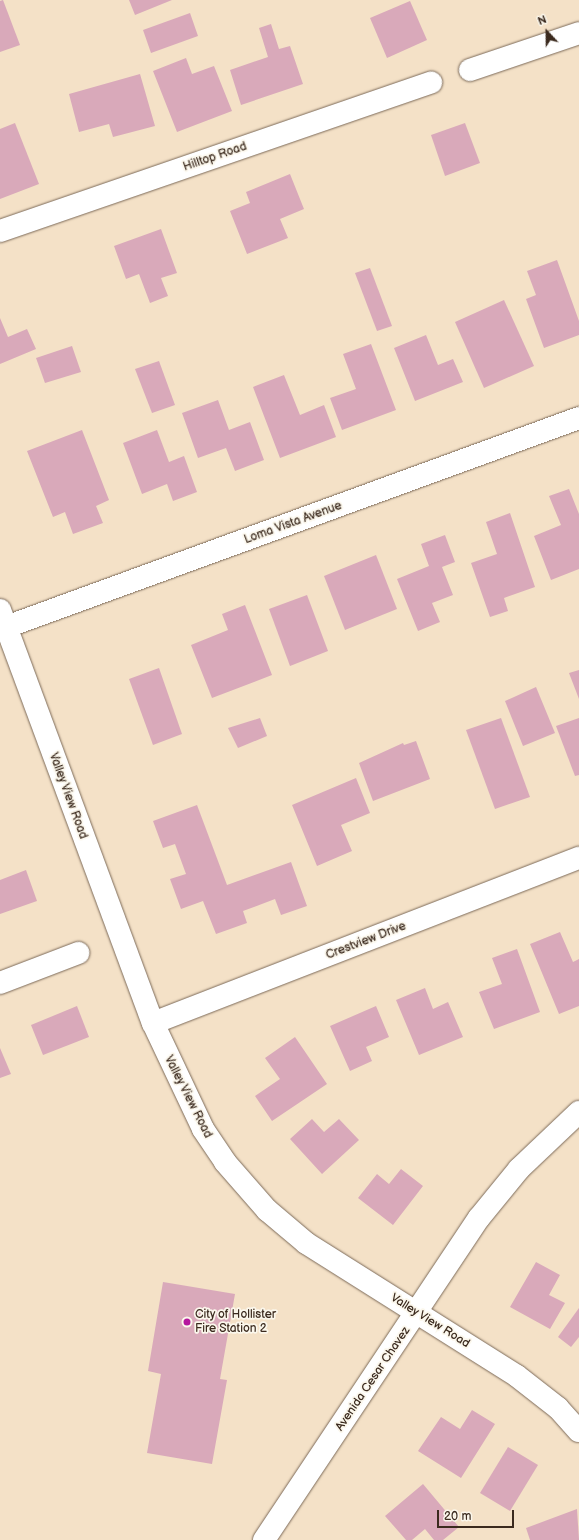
<!DOCTYPE html>
<html>
<head>
<meta charset="utf-8">
<style>
  body { margin:0 }
  #map { position:relative; width:579px; height:1540px; overflow:hidden; background:#f4e1c7; font-family:"Balsamiq Sans",sans-serif }
  div>[style] { position:absolute }
  .building>* { inset:0; background:#d9a9ba }
  .roads { filter:drop-shadow(0 0 1px #7c6a59) drop-shadow(0 0 1px #7c6a59) }
  .minor>* { height:22px; margin:-11px; padding:0 11px; transform-origin:11px; border-radius:11px; background:#fff }
  .tertiary>* { height:22px; margin:-11px; padding:0 11px; transform-origin:11px; border-radius:11px; background:#fff }
  .dots>* { width:11px; height:11px; translate:-50% -50%; box-sizing:border-box; border:2px solid #fbf7ec; border-radius:50% }
  span { translate:-50% -50%; white-space:nowrap; text-align:center; line-height:1.15; -webkit-text-stroke:3.5px #fbf7ec; paint-order:stroke }
  .street-label { font-size:12px; color:#3b2a1e }
  .poi-label { font-size:12px; color:#3b2a1e }
  .left { translate:0 -50%; text-align:left }
  .north { position:absolute; left:527px; top:12px; width:40px; height:40px; -webkit-text-stroke:3px #fbf7ec; paint-order:stroke; rotate:338deg; font-size:11px; font-weight:700; line-height:16px; text-align:center; color:#3b2a1e }
  .north::after { content:''; display:block; margin:auto; width:14px; height:18px; background:#3b2a1e; clip-path:polygon(50% 0,100% 100%,50% 72%,0 100%) }
  .scale { position:absolute; left:437px; top:1510px; width:77px; height:18px; box-sizing:border-box; border:2px solid #3b2a1e; border-top:0; padding-left:5px; font-size:12px; line-height:14px; white-space:nowrap; color:#3b2a1e; -webkit-text-stroke:3px #fbf7ec; paint-order:stroke }
</style>
</head>
<body>
<div id="map">
  <div class="building">
    <div style="clip-path:polygon(3px 0,20px 45px,0 52px,0 1px)"></div>
    <div style="clip-path:polygon(129px 0,172px 0,135px 15px)"></div>
    <div style="clip-path:polygon(410px 1px,427px 40px,387px 58px,370px 18px)"></div>
    <div style="clip-path:polygon(190px 13px,198px 36px,151px 53px,143px 30px)"></div>
    <div style="clip-path:polygon(271px 24px,279px 49px,290px 46px,303px 84px,241px 105px,230px 70px,268px 57px,259px 28px)"></div>
    <div style="clip-path:polygon(186px 58px,192px 74px,214px 66px,232px 111px,177px 132px,153px 71px)"></div>
    <div style="clip-path:polygon(140px 74px,155px 126px,113px 137px,109px 124px,79px 132px,69px 94px)"></div>
    <div style="clip-path:polygon(15px 123px,39px 184px,0 199px,0 129px)"></div>
    <div style="clip-path:polygon(465px 123px,480px 163px,445px 176px,431px 135px)"></div>
    <div style="clip-path:polygon(290px 174px,304px 209px,280px 219px,288px 238px,247px 254px,230px 211px,250px 203px,246px 192px)"></div>
    <div style="clip-path:polygon(161px 229px,177px 273px,161px 278px,168px 296px,150px 303px,139px 274px,126px 279px,114px 246px)"></div>
    <div style="clip-path:polygon(557px 260px,579px 321px,579px 335px,544px 348px,526px 299px,536px 295px,527px 271px)"></div>
    <div style="clip-path:polygon(370px 268px,392px 326px,377px 331px,355px 273px)"></div>
    <div style="clip-path:polygon(504px 300px,534px 366px,484px 388px,455px 322px)"></div>
    <div style="clip-path:polygon(0 318px,8px 337px,27px 329px,36px 349px,0 364px)"></div>
    <div style="clip-path:polygon(426px 335px,438px 365px,453px 359px,463px 382px,415px 401px,394px 348px)"></div>
    <div style="clip-path:polygon(371px 344px,396px 410px,342px 430px,330px 398px,356px 389px,343px 354px)"></div>
    <div style="clip-path:polygon(72px 346px,81px 372px,45px 383px,36px 358px)"></div>
    <div style="clip-path:polygon(159px 361px,175px 405px,152px 413px,135px 369px)"></div>
    <div style="clip-path:polygon(284px 375px,300px 415px,324px 405px,336px 437px,280px 458px,253px 387px)"></div>
    <div style="clip-path:polygon(218px 400px,229px 430px,250px 422px,264px 460px,235px 471px,226px 448px,198px 458px,182px 413px)"></div>
    <div style="clip-path:polygon(82px 430px,109px 500px,96px 506px,103px 523px,73px 534px,65px 512px,53px 517px,27px 451px)"></div>
    <div style="clip-path:polygon(157px 430px,169px 462px,184px 456px,197px 492px,173px 501px,167px 484px,142px 494px,123px 443px)"></div>
    <div style="clip-path:polygon(569px 489px,579px 514px,579px 569px,551px 580px,534px 536px,561px 525px,549px 496px)"></div>
    <div style="clip-path:polygon(510px 513px,535px 587px,504px 598px,508px 611px,490px 617px,471px 563px,497px 554px,486px 522px)"></div>
    <div style="clip-path:polygon(445px 535px,455px 562px,442px 567px,453px 595px,432px 603px,440px 622px,418px 631px,397px 579px,429px 566px,421px 544px)"></div>
    <div style="clip-path:polygon(376px 555px,397px 609px,345px 630px,324px 576px)"></div>
    <div style="clip-path:polygon(307px 595px,328px 651px,290px 666px,269px 609px)"></div>
    <div style="clip-path:polygon(245px 605px,272px 675px,212px 698px,191px 645px,228px 630px,222px 614px)"></div>
    <div style="clip-path:polygon(159px 668px,182px 734px,153px 745px,129px 679px)"></div>
    <div style="clip-path:polygon(579px 670px,579px 699px,569px 673px)"></div>
    <div style="clip-path:polygon(536px 687px,555px 733px,523px 746px,505px 701px)"></div>
    <div style="clip-path:polygon(260px 718px,267px 736px,238px 748px,228px 728px)"></div>
    <div style="clip-path:polygon(501px 718px,530px 797px,495px 809px,466px 730px)"></div>
    <div style="clip-path:polygon(579px 718px,579px 775px,575px 776px,556px 726px)"></div>
    <div style="clip-path:polygon(416px 741px,430px 779px,373px 801px,359px 763px,403px 743px,404px 745px)"></div>
    <div style="clip-path:polygon(356px 778px,370px 813px,341px 825px,352px 851px,317px 866px,292px 805px)"></div>
    <div style="clip-path:polygon(197px 805px,227px 885px,291px 862px,307px 906px,281px 915px,275px 899px,243px 911px,247px 923px,216px 934px,203px 901px,181px 909px,170px 879px,186px 874px,175px 844px,163px 848px,153px 821px)"></div>
    <div style="clip-path:polygon(26px 870px,37px 901px,0 914px,0 880px)"></div>
    <div style="clip-path:polygon(560px 932px,573px 962px,579px 959px,579px 1006px,559px 1014px,530px 944px)"></div>
    <div style="clip-path:polygon(517px 949px,540px 1012px,494px 1029px,479px 992px,502px 984px,492px 958px)"></div>
    <div style="clip-path:polygon(425px 988px,433px 1009px,448px 1002px,463px 1037px,419px 1055px,396px 1000px)"></div>
    <div style="clip-path:polygon(77px 1006px,89px 1037px,43px 1055px,31px 1025px)"></div>
    <div style="clip-path:polygon(376px 1006px,389px 1037px,366px 1047px,372px 1061px,350px 1071px,330px 1026px)"></div>
    <div style="clip-path:polygon(295px 1037px,327px 1084px,272px 1121px,255px 1096px,280px 1079px,265px 1058px)"></div>
    <div style="clip-path:polygon(0 1048px,11px 1074px,0 1078px)"></div>
    <div style="clip-path:polygon(312px 1119px,324px 1132px,339px 1119px,359px 1140px,322px 1174px,290px 1139px)"></div>
    <div style="clip-path:polygon(401px 1169px,423px 1186px,393px 1225px,358px 1198px,377px 1174px,389px 1184px)"></div>
    <div style="clip-path:polygon(536px 1262px,560px 1275px,549px 1295px,565px 1303px,550px 1329px,510px 1307px)"></div>
    <div style="clip-path:polygon(163px 1282px,235px 1294px,220px 1379px,227px 1380px,212px 1464px,147px 1453px,161px 1374px,148px 1371px)"></div>
    <div style="clip-path:polygon(579px 1308px,579px 1337px,571px 1347px,558px 1337px)"></div>
    <div style="clip-path:polygon(472px 1410px,495px 1424px,461px 1478px,418px 1451px,441px 1417px,460px 1429px)"></div>
    <div style="clip-path:polygon(508px 1447px,538px 1465px,510px 1511px,480px 1493px)"></div>
    <div style="clip-path:polygon(423px 1484px,459px 1527px,443px 1540px,434px 1540px,425px 1529px,412px 1540px,406px 1540px,385px 1516px)"></div>
    <div style="clip-path:polygon(577px 1509px,579px 1540px,530px 1540px,526px 1528px)"></div>
  </div>
  <div class="roads">
    <div class="minor">
      <div style="left:470px;top:70px;width:115px;rotate:-18.7deg"></div>
      <div style="left:0;top:231px;width:456px;rotate:-19deg"></div>
      <div style="left:6px;top:627px;width:610px;rotate:-20.04deg"></div>
      <div style="left:0;top:983px;width:84px;rotate:-21deg"></div>
      <div style="left:153px;top:1023px;width:457px;rotate:-21.2deg"></div>
    </div>
    <div class="tertiary">
      <div style="left:0;top:610px;width:440px;rotate:69.7deg"></div>
      <div style="left:153px;top:1023px;width:117px;rotate:64.7deg"></div>
      <div style="left:203px;top:1129px;width:40px;rotate:56deg"></div>
      <div style="left:225px;top:1162px;width:64px;rotate:48.8deg"></div>
      <div style="left:267px;top:1210px;width:51px;rotate:40.2deg"></div>
      <div style="left:306px;top:1243px;width:249px;rotate:32.2deg"></div>
      <div style="left:517px;top:1376px;width:52px;rotate:38deg"></div>
      <div style="left:558px;top:1408px;width:31px;rotate:48deg"></div>
      <div style="left:264px;top:1540px;width:387px;rotate:-56.3deg"></div>
      <div style="left:479px;top:1218px;width:63px;rotate:-50.8deg"></div>
      <div style="left:519px;top:1169px;width:83px;rotate:-43.5deg"></div>
    </div>
  </div>
  <div class="dots">
    <div style="left:187px;top:1322px;background:#b5179e"></div>
  </div>
  <div class="street-label">
    <span style="left:215px;top:157px;rotate:-19deg">Hilltop Road</span>
    <span style="left:293px;top:523px;rotate:-20deg">Loma Vista Avenue</span>
    <span style="left:68px;top:796px;rotate:70deg">Valley View Road</span>
    <span style="left:366px;top:941px;rotate:-21deg">Crestview Drive</span>
    <span style="left:188px;top:1097px;rotate:63deg">Valley View Road</span>
    <span style="left:430px;top:1321px;rotate:32deg">Valley View Road</span>
    <span style="left:373px;top:1379px;rotate:-56deg">Avenida Cesar Chavez</span>
  </div>
  <div class="poi-label">
    <span class="left" style="left:195px;top:1322px">City of Hollister<br>Fire Station 2</span>
  </div>
  <div class="north">N</div>
  <div class="scale">20 m</div>
</div>
</body>
</html>
